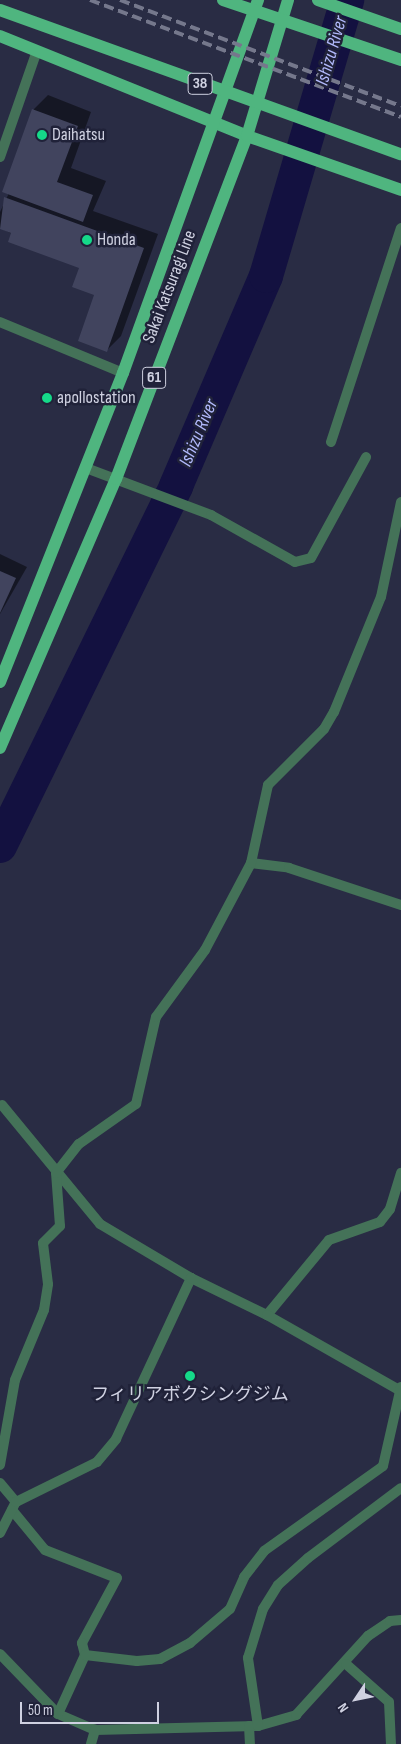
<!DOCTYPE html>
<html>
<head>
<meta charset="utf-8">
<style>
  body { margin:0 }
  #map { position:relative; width:401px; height:1744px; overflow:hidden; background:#292c44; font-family:"Sofia Sans Condensed","Noto Sans JP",sans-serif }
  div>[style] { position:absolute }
  .shadow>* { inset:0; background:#0007 }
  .river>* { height:34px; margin:-17px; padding:0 17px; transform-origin:17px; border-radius:17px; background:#131140 }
  .building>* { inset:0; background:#41445e }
  .minor>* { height:10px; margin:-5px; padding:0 5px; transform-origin:5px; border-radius:5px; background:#447258 }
  .tertiary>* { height:10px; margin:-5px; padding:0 5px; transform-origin:5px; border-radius:5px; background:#447258 }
  .primary>* { height:12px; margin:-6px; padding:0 6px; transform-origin:6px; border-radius:6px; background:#4fb57f }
  .rail>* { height:4px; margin-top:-2px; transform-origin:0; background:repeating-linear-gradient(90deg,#75788c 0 10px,transparent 0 15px) }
  .primary-bridge>* { height:12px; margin:-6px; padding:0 6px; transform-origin:6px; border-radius:6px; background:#4fb57f }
  .dots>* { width:14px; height:14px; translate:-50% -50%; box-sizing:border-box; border:2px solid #202239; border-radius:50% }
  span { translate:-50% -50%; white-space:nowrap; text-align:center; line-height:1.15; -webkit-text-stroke:5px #202239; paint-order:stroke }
  .shield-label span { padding:1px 4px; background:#202239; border:1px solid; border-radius:4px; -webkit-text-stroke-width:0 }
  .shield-label { font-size:16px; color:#cfd1e1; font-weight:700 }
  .poi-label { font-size:18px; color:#cfd1e1 }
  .left { translate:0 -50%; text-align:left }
  .street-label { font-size:18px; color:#cfd1e1 }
  .water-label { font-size:19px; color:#b1b9fb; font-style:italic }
  .north { position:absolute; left:331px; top:1674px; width:50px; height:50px; -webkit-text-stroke:4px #202239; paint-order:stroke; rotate:236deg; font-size:14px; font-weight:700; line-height:20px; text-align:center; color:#cfd1e1 }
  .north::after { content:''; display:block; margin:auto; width:18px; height:22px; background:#cfd1e1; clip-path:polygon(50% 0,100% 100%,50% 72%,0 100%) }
  .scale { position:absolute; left:20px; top:1702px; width:139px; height:22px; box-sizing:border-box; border:2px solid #cfd1e1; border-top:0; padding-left:6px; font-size:15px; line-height:18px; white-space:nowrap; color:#cfd1e1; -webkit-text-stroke:4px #202239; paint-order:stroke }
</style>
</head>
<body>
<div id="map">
  <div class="shadow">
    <div style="clip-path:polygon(48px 95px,91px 112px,71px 168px,106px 181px,93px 211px,158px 234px,121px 336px,107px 350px,96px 294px,81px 267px,0 228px,0 212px,9px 193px,3px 191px,34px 109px)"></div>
    <div style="clip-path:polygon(0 554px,27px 567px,0 614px)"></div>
  </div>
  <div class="river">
    <div style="left:0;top:846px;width:401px;rotate:-63.9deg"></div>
    <div style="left:176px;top:486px;width:228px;rotate:-66.8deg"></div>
    <div style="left:266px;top:276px;width:288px;rotate:-73.6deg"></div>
  </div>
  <div class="building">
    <div style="clip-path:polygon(32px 109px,78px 126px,57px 182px,93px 195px,83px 222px,2px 192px)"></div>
    <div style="clip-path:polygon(4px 197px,144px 248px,107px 352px,78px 341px,94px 295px,72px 287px,79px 268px,8px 242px,11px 233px,0 229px)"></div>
    <div style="clip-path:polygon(0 571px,16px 578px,0 613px)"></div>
  </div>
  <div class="minor">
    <div style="left:0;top:157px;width:112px;rotate:-70.8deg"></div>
    <div style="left:331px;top:442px;width:225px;rotate:-71.9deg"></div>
    <div style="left:86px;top:468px;width:134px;rotate:20.6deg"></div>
    <div style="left:211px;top:515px;width:96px;rotate:29.2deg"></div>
    <div style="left:295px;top:562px;width:16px;rotate:-14deg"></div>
    <div style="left:311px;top:558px;width:115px;rotate:-61.4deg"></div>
    <div style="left:251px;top:863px;width:38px;rotate:7deg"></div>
    <div style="left:289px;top:868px;width:118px;rotate:18.3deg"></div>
    <div style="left:2px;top:1105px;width:154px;rotate:50.5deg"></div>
    <div style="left:100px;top:1224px;width:106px;rotate:30.7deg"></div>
    <div style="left:267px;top:1315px;width:97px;rotate:-50.4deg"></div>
    <div style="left:329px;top:1240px;width:54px;rotate:-19.4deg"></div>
    <div style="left:380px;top:1222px;width:16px;rotate:-52deg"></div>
    <div style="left:390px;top:1209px;width:38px;rotate:-73deg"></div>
    <div style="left:0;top:1465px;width:86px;rotate:-80deg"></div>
    <div style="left:15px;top:1380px;width:76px;rotate:-67.5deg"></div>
    <div style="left:44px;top:1310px;width:26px;rotate:-81deg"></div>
    <div style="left:48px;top:1284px;width:41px;rotate:-97deg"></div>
    <div style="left:43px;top:1243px;width:24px;rotate:-45deg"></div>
    <div style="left:60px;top:1226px;width:53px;rotate:-94.3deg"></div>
    <div style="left:56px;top:1173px;width:37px;rotate:-52deg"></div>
    <div style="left:79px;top:1144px;width:70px;rotate:-35.1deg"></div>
    <div style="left:136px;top:1104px;width:89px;rotate:-77.1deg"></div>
    <div style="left:156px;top:1017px;width:83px;rotate:-53.8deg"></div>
    <div style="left:205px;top:950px;width:98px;rotate:-62.1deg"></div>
    <div style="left:251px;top:863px;width:80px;rotate:-77.7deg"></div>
    <div style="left:268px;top:785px;width:79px;rotate:-45deg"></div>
    <div style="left:324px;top:729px;width:20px;rotate:-60deg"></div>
    <div style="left:334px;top:712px;width:124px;rotate:-67.8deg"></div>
    <div style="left:381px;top:597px;width:97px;rotate:-78.1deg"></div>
    <div style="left:0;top:1483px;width:25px;rotate:50deg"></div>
    <div style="left:12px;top:1510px;width:52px;rotate:50.5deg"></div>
    <div style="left:45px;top:1550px;width:77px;rotate:21.3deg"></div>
    <div style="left:117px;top:1578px;width:74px;rotate:118.3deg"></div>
    <div style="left:82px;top:1643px;width:12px;rotate:76deg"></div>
    <div style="left:0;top:1533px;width:35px;rotate:-63deg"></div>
    <div style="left:16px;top:1502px;width:90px;rotate:-26.3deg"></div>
    <div style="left:97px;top:1462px;width:30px;rotate:-50deg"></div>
    <div style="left:116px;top:1439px;width:178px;rotate:-65deg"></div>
    <div style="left:191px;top:1278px;width:85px;rotate:26deg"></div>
    <div style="left:267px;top:1315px;width:152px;rotate:29.6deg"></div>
    <div style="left:0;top:1654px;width:83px;rotate:46deg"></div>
    <div style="left:58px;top:1714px;width:40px;rotate:23.4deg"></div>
    <div style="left:95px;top:1730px;width:163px;rotate:-1.4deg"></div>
    <div style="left:258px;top:1726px;width:40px;rotate:-16deg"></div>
    <div style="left:296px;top:1715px;width:107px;rotate:-47.7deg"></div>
    <div style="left:368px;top:1636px;width:27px;rotate:-34deg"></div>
    <div style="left:390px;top:1621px;width:11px;rotate:-5deg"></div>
    <div style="left:346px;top:1664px;width:57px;rotate:41.5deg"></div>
    <div style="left:389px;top:1702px;width:42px;rotate:87.3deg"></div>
    <div style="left:58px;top:1714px;width:65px;rotate:-65.4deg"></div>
    <div style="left:85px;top:1655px;width:52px;rotate:6.6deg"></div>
    <div style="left:137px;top:1661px;width:23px;rotate:-5deg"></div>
    <div style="left:160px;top:1659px;width:34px;rotate:-28deg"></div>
    <div style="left:190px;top:1643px;width:52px;rotate:-40.4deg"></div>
    <div style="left:230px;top:1609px;width:35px;rotate:-66deg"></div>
    <div style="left:244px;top:1577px;width:33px;rotate:-52deg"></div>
    <div style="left:264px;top:1551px;width:146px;rotate:-35.5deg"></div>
    <div style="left:383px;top:1466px;width:81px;rotate:-77.2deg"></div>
    <div style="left:249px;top:1726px;width:18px;rotate:87deg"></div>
    <div style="left:258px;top:1726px;width:69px;rotate:-98.4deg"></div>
    <div style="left:248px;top:1658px;width:51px;rotate:-73deg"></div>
    <div style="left:263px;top:1609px;width:28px;rotate:-58deg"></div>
    <div style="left:278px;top:1585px;width:40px;rotate:-42deg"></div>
    <div style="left:308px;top:1558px;width:116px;rotate:-37deg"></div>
    <div style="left:91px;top:1744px;width:15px;rotate:-74deg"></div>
  </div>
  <div class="tertiary">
    <div style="left:0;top:322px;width:133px;rotate:22.5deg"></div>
  </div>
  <div class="primary">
    <div style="left:318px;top:0;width:88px;rotate:19.3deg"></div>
    <div style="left:0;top:36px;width:266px;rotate:22deg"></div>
    <div style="left:247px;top:136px;width:163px;rotate:19.3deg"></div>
    <div style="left:0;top:682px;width:333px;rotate:-68.3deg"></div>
    <div style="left:123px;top:373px;width:397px;rotate:-70.1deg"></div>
    <div style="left:0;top:748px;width:293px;rotate:-66.7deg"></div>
    <div style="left:116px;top:479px;width:367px;rotate:-69.1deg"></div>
    <div style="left:247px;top:136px;width:142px;rotate:-73.2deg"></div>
  </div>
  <div class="rail">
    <div style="left:90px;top:0;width:332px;rotate:20.6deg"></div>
    <div style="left:120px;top:0;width:300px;rotate:20.7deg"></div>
  </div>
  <div class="primary-bridge">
    <div style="left:223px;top:0;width:188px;rotate:18.6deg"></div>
    <div style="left:0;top:10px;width:426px;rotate:19.8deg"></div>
  </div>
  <div class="dots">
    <div style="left:42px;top:135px;background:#15d989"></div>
    <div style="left:87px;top:240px;background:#15d989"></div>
    <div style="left:47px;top:398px;background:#15d989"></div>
    <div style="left:190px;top:1376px;background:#15d989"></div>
  </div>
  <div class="shield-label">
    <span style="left:200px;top:84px">38</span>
    <span style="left:154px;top:378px">61</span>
  </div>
  <div class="poi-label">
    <span class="left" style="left:52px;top:135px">Daihatsu</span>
    <span class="left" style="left:97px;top:240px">Honda</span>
    <span class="left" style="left:57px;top:398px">apollostation</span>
    <span style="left:190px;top:1395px">フィリアボクシングジム</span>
  </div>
  <div class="street-label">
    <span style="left:170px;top:287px;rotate:-69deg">Sakai Katsuragi Line</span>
  </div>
  <div class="water-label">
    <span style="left:332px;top:51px;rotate:-74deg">Ishizu River</span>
    <span style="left:199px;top:433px;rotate:-67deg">Ishizu River</span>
  </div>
  <div class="north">N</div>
  <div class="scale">50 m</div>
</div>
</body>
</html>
